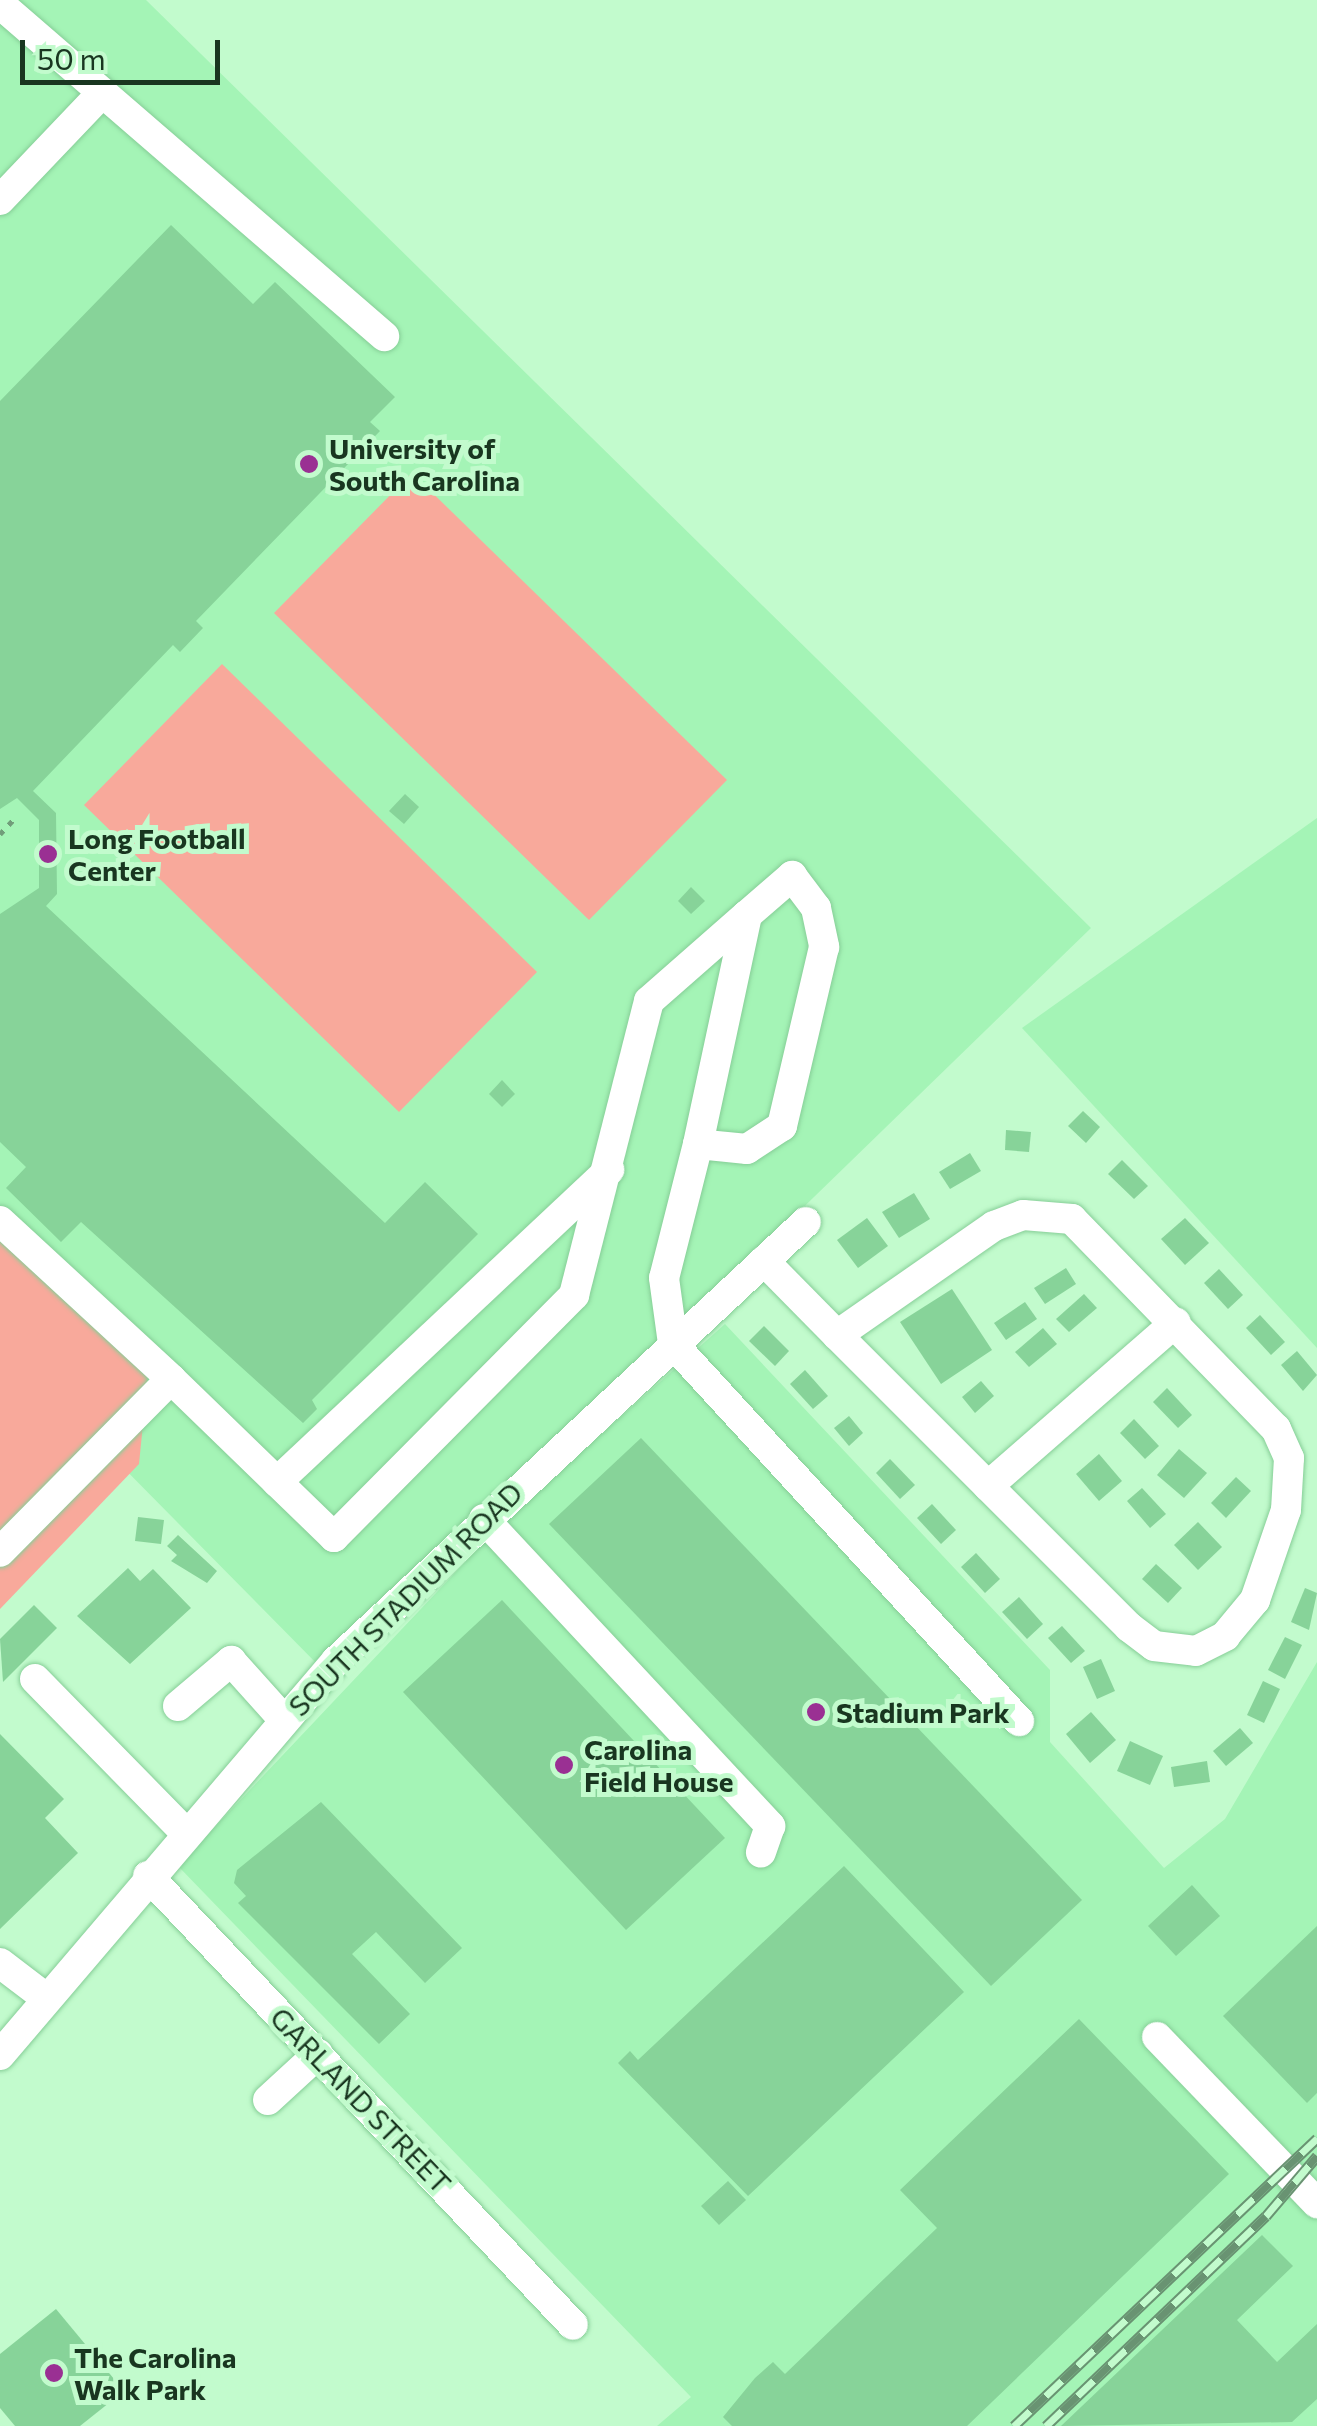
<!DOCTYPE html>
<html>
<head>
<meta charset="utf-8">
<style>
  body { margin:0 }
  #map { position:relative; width:1317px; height:2426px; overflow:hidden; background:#c2fbcd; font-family:Commissioner,sans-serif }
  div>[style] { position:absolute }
  .built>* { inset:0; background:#a4f4b6 }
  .green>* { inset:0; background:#f8a99b }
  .building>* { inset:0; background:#87d399 }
  .path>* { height:5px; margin-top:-2.5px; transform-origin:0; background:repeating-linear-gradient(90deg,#719d7a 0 5px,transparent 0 13px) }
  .roads { filter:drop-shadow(0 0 2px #86ce97) drop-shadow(0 0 2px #86ce97) }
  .minor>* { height:30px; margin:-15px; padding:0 15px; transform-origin:15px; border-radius:15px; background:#fff }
  .rail>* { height:11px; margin-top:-5.5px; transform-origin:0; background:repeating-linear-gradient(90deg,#c2fbcd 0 22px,#699372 0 44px); box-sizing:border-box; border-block:2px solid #699372 }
  .dots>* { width:28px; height:28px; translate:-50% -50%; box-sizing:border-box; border:5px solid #c2fbcd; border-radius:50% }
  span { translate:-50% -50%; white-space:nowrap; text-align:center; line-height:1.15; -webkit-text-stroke:10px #c2fbcd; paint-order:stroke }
  .poi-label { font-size:28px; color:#193620; font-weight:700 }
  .left { translate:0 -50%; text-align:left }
  .street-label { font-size:28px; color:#193620 }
  .scale { position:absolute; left:20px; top:40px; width:200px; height:45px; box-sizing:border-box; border:5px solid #193620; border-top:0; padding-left:12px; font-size:30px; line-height:35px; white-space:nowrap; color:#193620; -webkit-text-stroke:8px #c2fbcd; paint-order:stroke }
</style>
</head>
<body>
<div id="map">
  <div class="built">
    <div style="clip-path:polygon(0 0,146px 0,1091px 928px,325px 1672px,103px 1447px,0 1551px)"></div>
    <div style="clip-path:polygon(1317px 818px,1317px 1348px,1022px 1028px)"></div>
    <div style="clip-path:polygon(725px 1324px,1050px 1670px,1050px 1742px,1164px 1868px,1225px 1819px,1317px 1662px,1317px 2426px,657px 2426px,691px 2397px,178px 1866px,504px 1521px)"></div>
  </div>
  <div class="green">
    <div style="clip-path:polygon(412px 473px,727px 780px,589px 920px,274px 613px)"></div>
    <div style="clip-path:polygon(222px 664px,537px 972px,399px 1112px,84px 805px)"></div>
    <div style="clip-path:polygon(0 1230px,148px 1373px,139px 1464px,0 1609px)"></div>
  </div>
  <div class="building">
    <div style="clip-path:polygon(171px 225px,253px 304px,275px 282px,395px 397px,370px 422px,380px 431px,196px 621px,203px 628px,180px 652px,173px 645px,33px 791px,56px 813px,57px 894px,46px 906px,385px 1223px,425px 1182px,478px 1234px,312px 1400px,317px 1409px,303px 1423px,81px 1222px,61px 1242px,6px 1188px,26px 1167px,0 1142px,0 914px,39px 888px,39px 820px,17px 798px,0 809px,0 401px)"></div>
    <div style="clip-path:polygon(405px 794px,419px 807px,404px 824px,389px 811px)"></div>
    <div style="clip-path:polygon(691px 887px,705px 901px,691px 914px,678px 901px)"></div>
    <div style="clip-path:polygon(502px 1080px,515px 1094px,502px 1107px,489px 1094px)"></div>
    <div style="clip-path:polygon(1083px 1111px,1100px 1127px,1086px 1143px,1068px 1126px)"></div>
    <div style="clip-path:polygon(1006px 1130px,1031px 1132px,1029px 1152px,1005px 1150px)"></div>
    <div style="clip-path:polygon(970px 1153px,981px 1171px,950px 1189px,939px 1172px)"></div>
    <div style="clip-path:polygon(1122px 1160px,1148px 1186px,1134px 1199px,1108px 1174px)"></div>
    <div style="clip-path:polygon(914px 1193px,930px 1219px,899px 1238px,882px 1212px)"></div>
    <div style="clip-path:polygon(867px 1218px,888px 1246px,858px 1268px,837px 1240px)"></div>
    <div style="clip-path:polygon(1185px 1218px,1209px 1243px,1185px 1265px,1161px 1239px)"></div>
    <div style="clip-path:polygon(1066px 1268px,1076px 1284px,1045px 1304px,1034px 1288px)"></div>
    <div style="clip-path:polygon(1219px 1269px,1243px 1295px,1228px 1309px,1204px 1283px)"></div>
    <div style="clip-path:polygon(952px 1289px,992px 1350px,941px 1384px,900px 1322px)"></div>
    <div style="clip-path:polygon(1084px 1294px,1097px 1308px,1069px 1332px,1056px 1319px)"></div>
    <div style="clip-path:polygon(1025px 1302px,1037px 1319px,1006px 1340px,994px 1323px)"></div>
    <div style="clip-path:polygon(1260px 1315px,1285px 1342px,1271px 1355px,1246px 1328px)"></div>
    <div style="clip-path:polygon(764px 1326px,789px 1351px,775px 1366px,749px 1341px)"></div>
    <div style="clip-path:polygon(1043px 1328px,1057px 1344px,1029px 1367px,1015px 1352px)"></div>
    <div style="clip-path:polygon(1297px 1351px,1317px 1375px,1303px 1391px,1281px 1365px)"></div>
    <div style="clip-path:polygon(805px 1370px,828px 1396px,813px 1409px,790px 1384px)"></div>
    <div style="clip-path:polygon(981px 1381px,994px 1396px,975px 1413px,962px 1397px)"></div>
    <div style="clip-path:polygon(1167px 1388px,1192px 1415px,1178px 1428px,1153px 1402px)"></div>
    <div style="clip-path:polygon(849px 1416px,863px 1433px,849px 1446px,834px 1428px)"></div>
    <div style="clip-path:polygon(1134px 1419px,1159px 1446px,1145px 1459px,1120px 1433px)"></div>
    <div style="clip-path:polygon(641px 1438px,1082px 1900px,991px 1986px,549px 1524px)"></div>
    <div style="clip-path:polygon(1179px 1449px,1207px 1473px,1184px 1498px,1157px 1475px)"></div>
    <div style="clip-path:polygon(1099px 1454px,1122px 1481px,1099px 1501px,1076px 1474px)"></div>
    <div style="clip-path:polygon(890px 1459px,915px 1485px,900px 1499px,876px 1473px)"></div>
    <div style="clip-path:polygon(1236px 1477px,1251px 1491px,1226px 1518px,1211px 1503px)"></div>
    <div style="clip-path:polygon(1142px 1488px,1166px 1514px,1150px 1528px,1127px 1501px)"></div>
    <div style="clip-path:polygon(932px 1504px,956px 1530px,941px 1544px,917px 1518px)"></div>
    <div style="clip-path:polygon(138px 1517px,164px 1520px,161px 1544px,135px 1541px)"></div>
    <div style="clip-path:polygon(1198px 1522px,1222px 1547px,1198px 1570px,1174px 1545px)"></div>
    <div style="clip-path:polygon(178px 1535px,217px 1571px,207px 1583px,171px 1561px,177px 1555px,167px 1546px)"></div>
    <div style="clip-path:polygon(976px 1553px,1000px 1579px,985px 1593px,961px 1567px)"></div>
    <div style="clip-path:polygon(1156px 1564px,1182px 1588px,1168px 1603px,1142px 1579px)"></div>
    <div style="clip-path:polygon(128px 1568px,140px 1581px,153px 1569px,191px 1608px,130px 1664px,77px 1616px)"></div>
    <div style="clip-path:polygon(1305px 1588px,1317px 1593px,1309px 1630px,1291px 1622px)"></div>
    <div style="clip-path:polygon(1019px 1597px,1043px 1624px,1027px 1639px,1002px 1612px)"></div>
    <div style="clip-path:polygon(502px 1600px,725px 1838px,626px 1930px,403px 1692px)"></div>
    <div style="clip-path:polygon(34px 1605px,57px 1628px,3px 1682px,0 1639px)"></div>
    <div style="clip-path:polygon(1062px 1626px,1085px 1651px,1071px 1663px,1048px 1638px)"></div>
    <div style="clip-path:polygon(1285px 1637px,1302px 1645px,1285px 1679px,1268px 1670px)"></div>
    <div style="clip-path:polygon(1101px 1659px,1115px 1691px,1097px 1699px,1083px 1667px)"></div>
    <div style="clip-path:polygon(1263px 1681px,1280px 1689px,1264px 1723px,1247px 1715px)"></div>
    <div style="clip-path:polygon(1091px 1712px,1116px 1740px,1090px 1763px,1066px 1734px)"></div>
    <div style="clip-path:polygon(1240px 1728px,1253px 1743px,1226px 1766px,1213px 1751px)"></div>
    <div style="clip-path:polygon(0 1734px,64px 1799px,45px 1818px,78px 1853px,0 1929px)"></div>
    <div style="clip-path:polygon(1130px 1741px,1163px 1756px,1150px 1785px,1117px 1771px)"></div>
    <div style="clip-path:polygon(1207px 1761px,1210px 1782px,1174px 1787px,1171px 1767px)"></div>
    <div style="clip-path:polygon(321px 1802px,462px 1948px,425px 1983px,376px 1932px,352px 1954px,410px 2014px,379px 2044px,238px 1903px,246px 1896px,234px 1883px,237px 1870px)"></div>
    <div style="clip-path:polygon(844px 1866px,964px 1992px,748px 2196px,618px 2063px,630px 2051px,638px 2060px)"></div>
    <div style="clip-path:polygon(1192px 1885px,1220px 1916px,1176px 1956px,1148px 1926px)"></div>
    <div style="clip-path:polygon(1317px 1926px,1317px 2093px,1307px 2103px,1223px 2016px)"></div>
    <div style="clip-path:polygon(1079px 2019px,1229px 2174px,967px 2426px,732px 2426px,723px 2417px,755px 2378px,773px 2362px,785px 2374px,937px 2228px,900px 2190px)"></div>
    <div style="clip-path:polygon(728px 2181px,746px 2200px,719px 2225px,701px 2206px)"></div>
    <div style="clip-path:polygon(1262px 2235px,1293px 2266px,1237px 2320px,1277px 2362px,1317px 2324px,1317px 2399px,1292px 2422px,1061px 2426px)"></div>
    <div style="clip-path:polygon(56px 2309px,124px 2391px,80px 2426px,15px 2426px,0 2408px,0 2354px)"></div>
  </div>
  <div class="path">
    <div style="left:0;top:834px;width:25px;rotate:-47deg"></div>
  </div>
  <div class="roads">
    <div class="minor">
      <div style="left:0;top:4px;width:508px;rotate:40.85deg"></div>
      <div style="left:0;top:200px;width:148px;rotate:-46.4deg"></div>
      <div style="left:698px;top:1144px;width:138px;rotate:104.2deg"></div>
      <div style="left:664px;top:1278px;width:67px;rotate:82.2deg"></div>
      <div style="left:673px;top:1344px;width:512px;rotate:47.46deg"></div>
      <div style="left:0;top:1221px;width:233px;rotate:42.7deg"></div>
      <div style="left:171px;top:1379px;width:243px;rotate:134.7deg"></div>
      <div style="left:764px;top:1261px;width:104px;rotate:45.4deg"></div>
      <div style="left:837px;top:1335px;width:413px;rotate:45deg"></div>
      <div style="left:1129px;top:1627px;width:31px;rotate:37deg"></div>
      <div style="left:1154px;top:1646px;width:42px;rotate:6.8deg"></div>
      <div style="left:1196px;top:1651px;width:33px;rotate:-27deg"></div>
      <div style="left:1225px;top:1636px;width:47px;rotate:-50.2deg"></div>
      <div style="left:1255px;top:1600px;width:95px;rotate:-71deg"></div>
      <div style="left:1286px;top:1510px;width:52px;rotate:-86.7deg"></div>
      <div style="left:1289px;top:1458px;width:32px;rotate:-114deg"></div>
      <div style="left:1276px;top:1429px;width:293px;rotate:-134.2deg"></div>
      <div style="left:1072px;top:1219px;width:49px;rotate:-175.3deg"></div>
      <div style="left:1023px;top:1215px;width:31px;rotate:159deg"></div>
      <div style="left:994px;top:1226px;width:191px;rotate:145.2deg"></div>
      <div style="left:171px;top:1379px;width:227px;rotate:44.1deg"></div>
      <div style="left:334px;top:1537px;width:341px;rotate:-45.2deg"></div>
      <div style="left:574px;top:1295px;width:303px;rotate:-75.7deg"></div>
      <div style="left:649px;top:1001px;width:130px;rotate:-41.3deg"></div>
      <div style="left:747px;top:915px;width:60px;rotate:-40.9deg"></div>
      <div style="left:792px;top:876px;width:40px;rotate:53deg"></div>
      <div style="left:816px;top:908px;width:40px;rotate:78deg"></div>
      <div style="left:824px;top:947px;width:184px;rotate:103.2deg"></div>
      <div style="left:782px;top:1126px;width:42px;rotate:146.7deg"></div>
      <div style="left:747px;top:1149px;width:49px;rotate:-174.2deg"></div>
      <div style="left:698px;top:1144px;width:234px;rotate:-77.9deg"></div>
      <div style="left:277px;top:1482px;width:456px;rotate:-43.2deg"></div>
      <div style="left:988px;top:1486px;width:249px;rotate:-41.1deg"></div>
      <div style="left:484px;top:1519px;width:420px;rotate:47deg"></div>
      <div style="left:770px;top:1826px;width:28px;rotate:109deg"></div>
      <div style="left:35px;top:1679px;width:216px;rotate:45.6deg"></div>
      <div style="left:178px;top:1706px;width:70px;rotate:-40.3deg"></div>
      <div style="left:231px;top:1661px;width:79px;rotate:48.1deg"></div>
      <div style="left:148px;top:1876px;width:618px;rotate:46.57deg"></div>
      <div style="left:0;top:1963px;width:58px;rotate:37.3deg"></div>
      <div style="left:1157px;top:2037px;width:231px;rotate:46.1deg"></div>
      <div style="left:0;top:2055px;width:518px;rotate:-49.54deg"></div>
      <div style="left:336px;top:1661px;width:643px;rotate:-43.05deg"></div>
      <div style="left:268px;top:2100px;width:68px;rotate:-42.6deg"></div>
    </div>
  </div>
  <div class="rail">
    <div style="left:1014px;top:2426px;width:418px;rotate:-43.5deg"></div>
    <div style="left:1046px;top:2426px;width:304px;rotate:-43.7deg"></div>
    <div style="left:1266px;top:2216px;width:79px;rotate:-49.6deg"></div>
  </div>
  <div class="dots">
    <div style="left:309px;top:464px;background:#9a3093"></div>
    <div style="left:48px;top:854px;background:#9a3093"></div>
    <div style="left:816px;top:1712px;background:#9a3093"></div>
    <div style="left:564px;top:1765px;background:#9a3093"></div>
    <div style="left:54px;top:2373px;background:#9a3093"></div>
  </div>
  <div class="poi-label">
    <span class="left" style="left:329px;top:464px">University of<br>South Carolina</span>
    <span class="left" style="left:68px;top:854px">Long Football<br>Center</span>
    <span class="left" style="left:836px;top:1712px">Stadium Park</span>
    <span class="left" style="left:584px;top:1765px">Carolina<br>Field House</span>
    <span class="left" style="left:74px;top:2373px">The Carolina<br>Walk Park</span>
  </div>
  <div class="street-label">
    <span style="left:405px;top:1599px;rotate:-45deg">SOUTH STADIUM ROAD</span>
    <span style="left:361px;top:2100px;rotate:46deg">GARLAND STREET</span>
  </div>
  <div class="scale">50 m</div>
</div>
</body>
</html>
